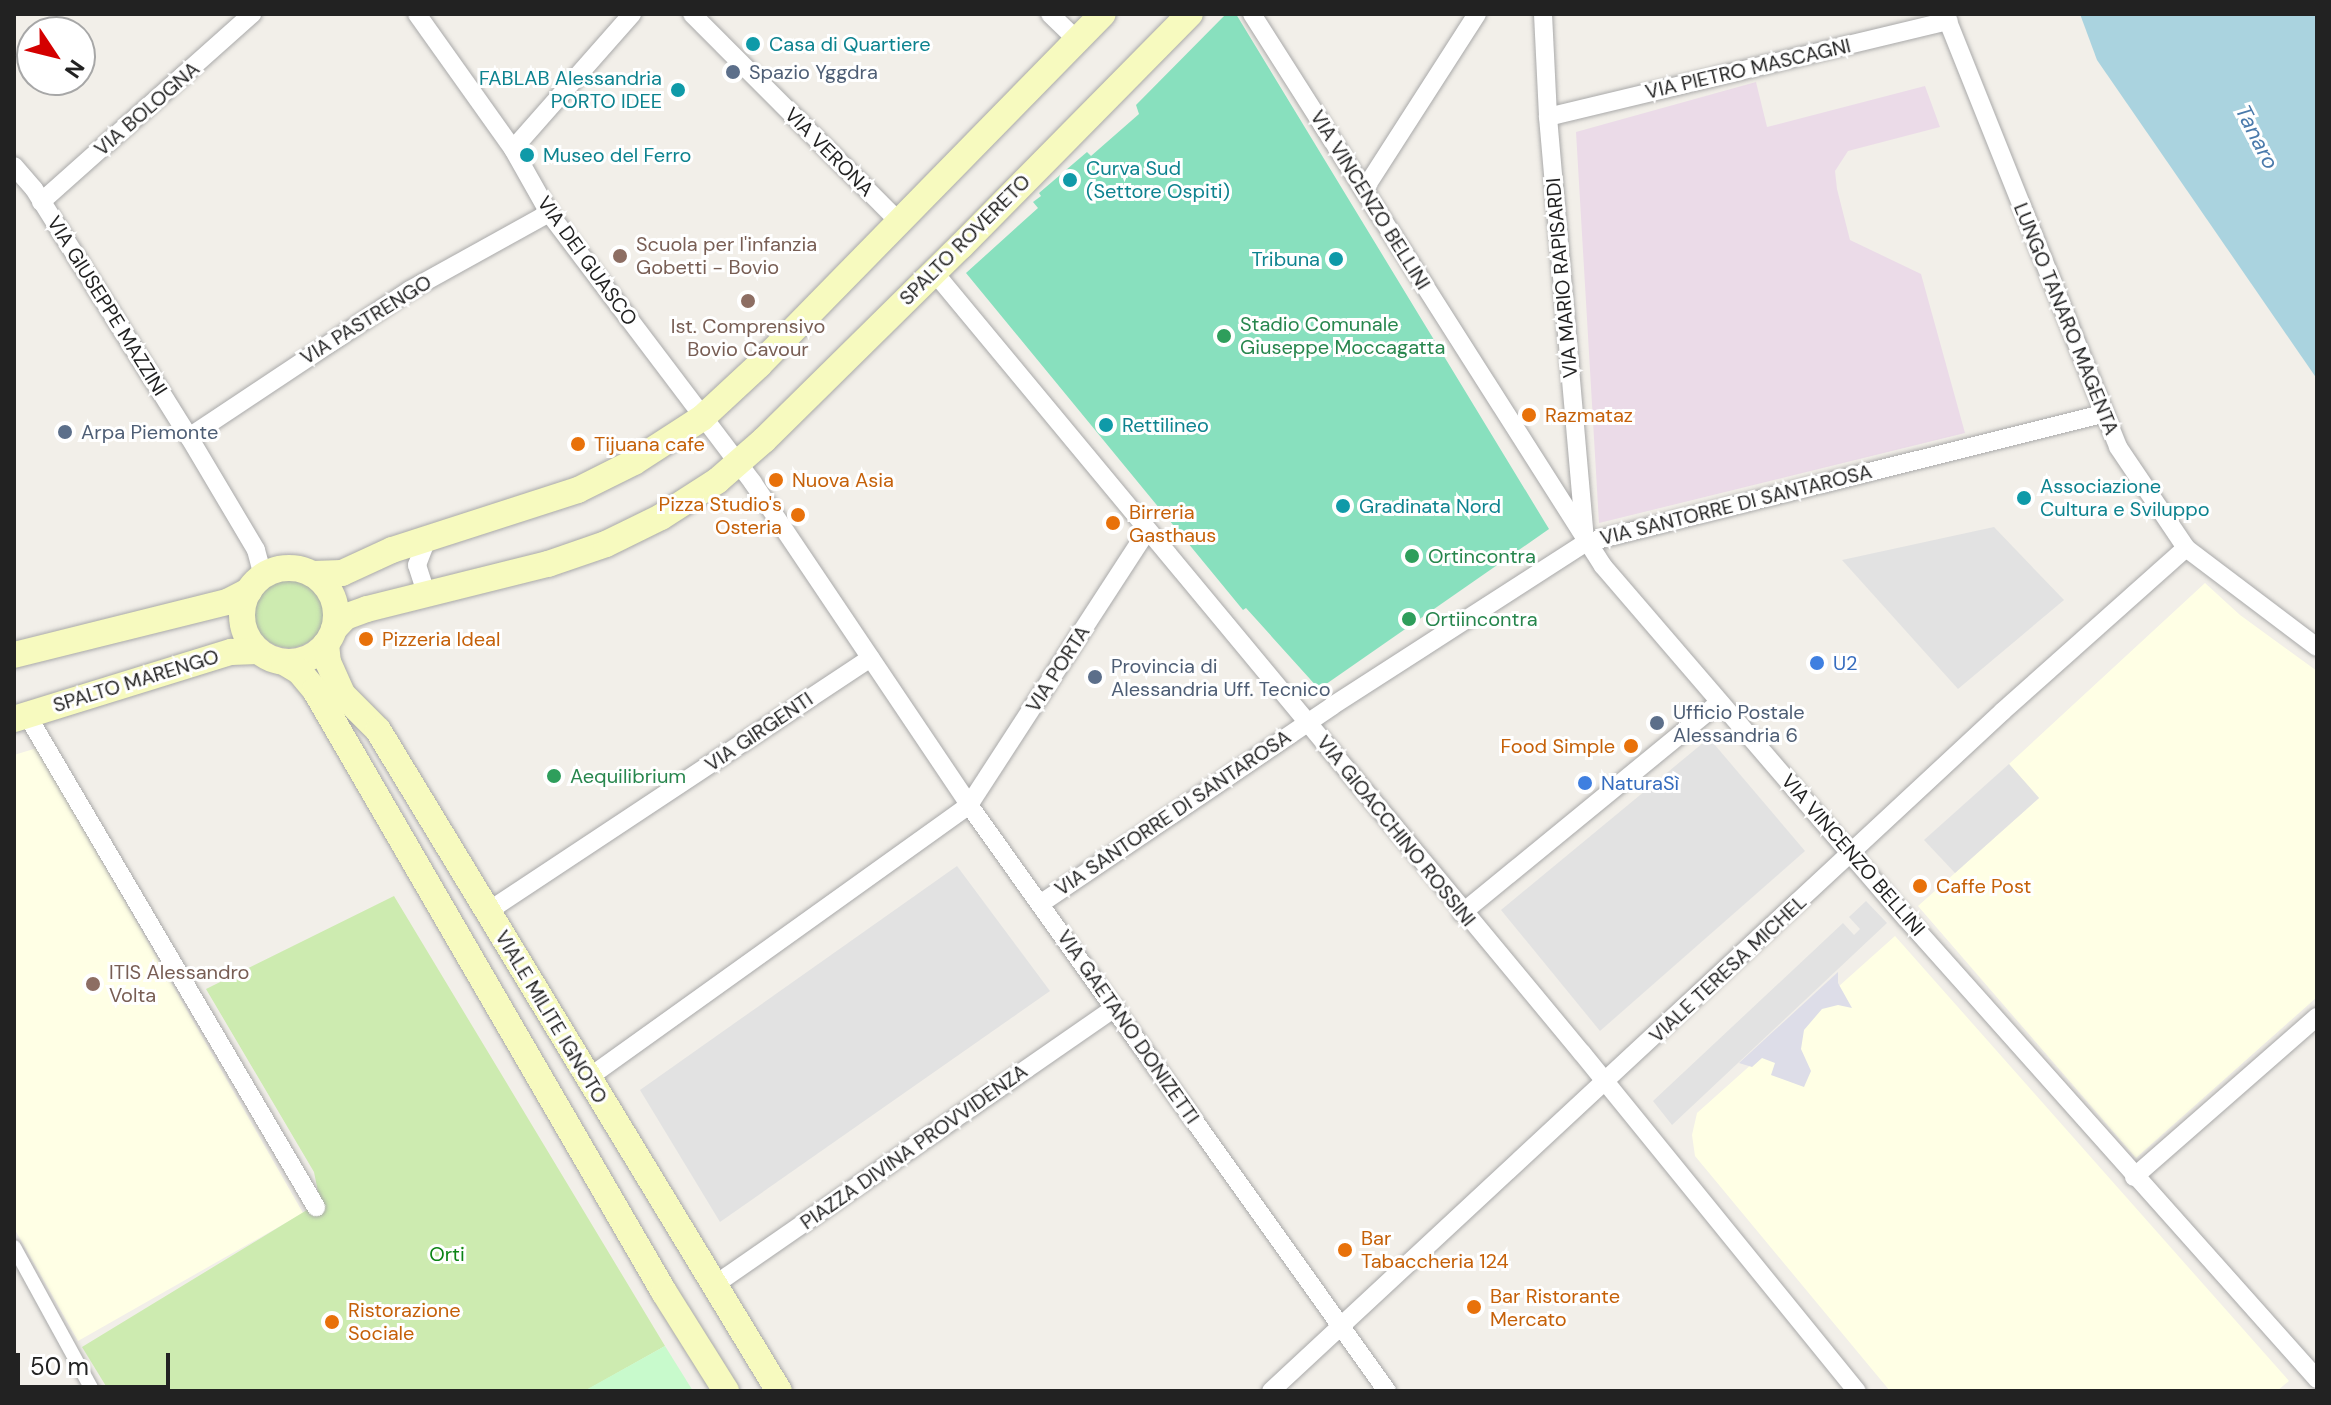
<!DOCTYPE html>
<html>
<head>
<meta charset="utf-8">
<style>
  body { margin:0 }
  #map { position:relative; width:2331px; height:1405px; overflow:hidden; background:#f2efe9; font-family:"DM Sans",sans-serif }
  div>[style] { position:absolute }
  .industrial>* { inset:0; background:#ebdbe8 }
  .education>* { inset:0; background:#ffffe5 }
  .grass>* { inset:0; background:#cdebb0 }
  .round { border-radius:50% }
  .park>* { inset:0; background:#c8facc }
  .pitch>* { inset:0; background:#88e0be }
  .parking>* { inset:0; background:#e2e2e2 }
  .plaza>* { inset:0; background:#dddde8 }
  .water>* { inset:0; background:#aad3df }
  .roads { filter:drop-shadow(0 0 2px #a9a9a9) drop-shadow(0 0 2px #a9a9a9) }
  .pedestrian>* { height:14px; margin:-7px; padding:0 7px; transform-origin:7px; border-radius:7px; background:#fff }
  .minor>* { height:18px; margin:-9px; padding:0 9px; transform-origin:9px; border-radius:9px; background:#fff }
  .secondary>* { height:26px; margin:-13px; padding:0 13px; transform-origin:13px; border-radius:13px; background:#f7fabf }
  .secondary>.ring { margin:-13px; padding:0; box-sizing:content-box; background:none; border:26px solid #f7fabf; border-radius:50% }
  .dots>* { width:22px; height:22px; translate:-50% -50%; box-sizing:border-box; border:4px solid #fff; border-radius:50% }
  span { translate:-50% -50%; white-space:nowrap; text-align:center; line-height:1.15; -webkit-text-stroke:6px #fff; paint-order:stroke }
  .culture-label { font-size:20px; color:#0d838f }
  .left { translate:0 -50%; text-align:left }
  .right { translate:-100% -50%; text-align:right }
  .street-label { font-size:20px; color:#222 }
  .service-label { font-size:20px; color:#4e5e75 }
  .education-label { font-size:20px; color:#785e54 }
  .leisure-label { font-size:20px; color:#27864d }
  .food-label { font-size:20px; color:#c56008 }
  .shop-label { font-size:20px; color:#366cbe }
  .park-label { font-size:20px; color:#0c8416 }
  .water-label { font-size:22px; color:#4a7aab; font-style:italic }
  .frame { position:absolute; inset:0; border:16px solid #222; pointer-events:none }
  .north { position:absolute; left:16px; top:16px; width:80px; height:80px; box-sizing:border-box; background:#fff; border:2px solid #a7a7a7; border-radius:50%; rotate:125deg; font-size:22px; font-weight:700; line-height:32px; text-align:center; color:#222 }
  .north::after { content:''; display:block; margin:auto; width:28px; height:36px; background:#d40000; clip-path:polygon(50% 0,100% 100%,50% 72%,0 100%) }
  .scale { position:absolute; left:16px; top:1353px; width:154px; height:36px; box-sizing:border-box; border:4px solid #222; border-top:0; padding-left:10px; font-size:24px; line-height:28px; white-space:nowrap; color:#222; -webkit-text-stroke:6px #fff; paint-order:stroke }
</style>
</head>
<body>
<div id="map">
  <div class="industrial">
    <div style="clip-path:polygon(1756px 82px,1767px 127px,1925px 86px,1940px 127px,1848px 151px,1835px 171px,1837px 189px,1850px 240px,1921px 274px,1965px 433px,1599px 523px,1576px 132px)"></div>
  </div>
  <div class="education">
    <div style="clip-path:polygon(2205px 583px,2240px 615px,2317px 671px,2317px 997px,2136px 1158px,1918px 906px,2039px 798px,2009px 764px)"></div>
    <div style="clip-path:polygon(37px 748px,303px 1213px,78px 1341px,14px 1228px,14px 755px)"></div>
    <div style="clip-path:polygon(1895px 936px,2289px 1381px,2277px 1391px,1890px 1391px,1695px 1156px,1692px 1135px,1697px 1113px)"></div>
  </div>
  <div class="grass">
    <div class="round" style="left:254px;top:578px;width:70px;height:70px"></div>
    <div style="clip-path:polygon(394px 896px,665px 1346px,585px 1391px,109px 1391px,82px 1347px,320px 1202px,314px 1172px,206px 989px)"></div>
  </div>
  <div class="park">
    <div style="clip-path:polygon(665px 1346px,693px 1391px,584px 1391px)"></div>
  </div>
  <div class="pitch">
    <div style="clip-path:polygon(1226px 14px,1236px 14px,1549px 529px,1319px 689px,1246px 608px,1243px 610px,966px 273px,1038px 208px,1033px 202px,1041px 196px,1039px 193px,1087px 152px,1091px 156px,1139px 114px,1136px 105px)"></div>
  </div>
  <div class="parking">
    <div style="clip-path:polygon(1994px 527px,2064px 600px,1958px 689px,1842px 560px)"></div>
    <div style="clip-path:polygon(1709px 738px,1805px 851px,1600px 1031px,1501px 910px)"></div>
    <div style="clip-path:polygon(2009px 764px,2039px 798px,1955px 873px,1924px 840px)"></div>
    <div style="clip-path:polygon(957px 866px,1050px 991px,720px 1222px,640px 1090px)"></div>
    <div style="clip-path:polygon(1866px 901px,1887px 923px,1672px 1125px,1653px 1101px,1843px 923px,1854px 935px,1860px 929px,1849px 917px)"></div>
  </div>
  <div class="plaza">
    <div style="clip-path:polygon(1838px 972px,1838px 983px,1852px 1008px,1838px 1005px,1822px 1009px,1804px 1030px,1801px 1049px,1811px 1071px,1804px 1087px,1771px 1075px,1775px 1063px,1762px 1058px,1752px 1067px,1739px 1063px)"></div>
  </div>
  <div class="water">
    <div style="clip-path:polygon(2080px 14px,2317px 14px,2317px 379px,2097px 60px)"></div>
  </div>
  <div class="roads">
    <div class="pedestrian">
      <div style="left:14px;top:1247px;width:164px;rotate:61.3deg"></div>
    </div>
    <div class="minor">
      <div style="left:417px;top:14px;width:166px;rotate:54.6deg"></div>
      <div style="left:513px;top:149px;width:73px;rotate:60.6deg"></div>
      <div style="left:549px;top:213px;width:338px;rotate:52.9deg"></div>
      <div style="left:753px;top:483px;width:388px;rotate:56.1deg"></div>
      <div style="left:969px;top:805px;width:720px;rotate:54.5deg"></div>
      <div style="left:692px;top:14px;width:292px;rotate:45.1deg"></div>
      <div style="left:1050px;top:14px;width:37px;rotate:44deg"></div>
      <div style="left:1252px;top:14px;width:654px;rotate:57.55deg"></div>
      <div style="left:1603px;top:566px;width:464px;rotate:49.3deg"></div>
      <div style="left:1906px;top:918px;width:618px;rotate:48.28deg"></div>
      <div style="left:1543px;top:14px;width:103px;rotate:87.2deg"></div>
      <div style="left:1548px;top:117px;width:425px;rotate:85deg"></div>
      <div style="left:1945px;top:14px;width:466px;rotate:68.2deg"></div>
      <div style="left:2118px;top:447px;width:122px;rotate:56deg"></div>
      <div style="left:2186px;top:548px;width:164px;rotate:37.1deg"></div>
      <div style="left:1548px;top:117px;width:412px;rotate:-13.5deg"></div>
      <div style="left:513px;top:149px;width:180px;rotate:-48.6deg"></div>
      <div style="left:14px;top:166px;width:30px;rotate:49deg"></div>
      <div style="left:34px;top:189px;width:292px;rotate:58deg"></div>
      <div style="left:189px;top:437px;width:131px;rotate:59.3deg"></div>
      <div style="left:256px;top:550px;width:27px;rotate:75deg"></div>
      <div style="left:1364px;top:190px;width:209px;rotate:-57.3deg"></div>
      <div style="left:41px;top:202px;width:283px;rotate:-41.7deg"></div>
      <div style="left:934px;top:272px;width:1015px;rotate:50.32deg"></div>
      <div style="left:1582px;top:1053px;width:436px;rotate:50.9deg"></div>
      <div style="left:189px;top:437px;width:265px;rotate:-33.6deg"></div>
      <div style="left:410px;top:290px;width:159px;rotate:-29deg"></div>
      <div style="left:427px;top:539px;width:28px;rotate:111deg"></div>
      <div style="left:417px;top:565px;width:22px;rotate:72deg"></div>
      <div style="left:424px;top:586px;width:12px;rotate:48deg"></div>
      <div style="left:27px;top:715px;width:571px;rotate:59.57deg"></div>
      <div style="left:1040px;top:904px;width:353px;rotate:-34.1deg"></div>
      <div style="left:1332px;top:706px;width:301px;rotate:-32.8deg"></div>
      <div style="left:1585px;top:543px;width:533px;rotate:-14.01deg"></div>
      <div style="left:487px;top:912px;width:460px;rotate:-33.5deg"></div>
      <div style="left:1462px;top:913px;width:333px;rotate:-39.3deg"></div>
      <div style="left:588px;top:1078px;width:469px;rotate:-35.6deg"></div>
      <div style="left:969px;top:805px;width:325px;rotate:-57deg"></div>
      <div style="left:2134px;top:1177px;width:243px;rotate:-41.2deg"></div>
      <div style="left:713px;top:1286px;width:489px;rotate:-34.7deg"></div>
      <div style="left:1271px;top:1391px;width:999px;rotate:-42.89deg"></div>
      <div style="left:2003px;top:711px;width:245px;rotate:-41.7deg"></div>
    </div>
    <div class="secondary">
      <div class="ring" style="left:242px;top:568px;width:68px;height:68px"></div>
      <div style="left:313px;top:574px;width:29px;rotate:-2deg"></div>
      <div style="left:342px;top:573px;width:55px;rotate:-24.7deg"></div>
      <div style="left:392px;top:550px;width:195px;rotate:-17.9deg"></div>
      <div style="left:578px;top:490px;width:63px;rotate:-26.6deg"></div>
      <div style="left:634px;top:462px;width:81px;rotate:-32.9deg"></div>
      <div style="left:702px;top:418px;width:78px;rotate:-42.9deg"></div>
      <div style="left:759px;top:365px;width:491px;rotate:-45.6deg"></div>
      <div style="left:334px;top:629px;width:16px;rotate:-47deg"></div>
      <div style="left:345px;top:617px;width:23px;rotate:-20deg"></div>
      <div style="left:367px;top:609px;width:187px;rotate:-14deg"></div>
      <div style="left:548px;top:564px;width:61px;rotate:-19deg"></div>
      <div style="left:606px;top:544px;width:61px;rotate:-26.1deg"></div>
      <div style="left:661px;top:517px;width:67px;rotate:-32.7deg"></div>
      <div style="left:717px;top:481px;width:62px;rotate:-41.1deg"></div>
      <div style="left:764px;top:440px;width:276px;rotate:-44.6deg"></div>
      <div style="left:961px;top:246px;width:326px;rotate:-45.4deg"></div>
      <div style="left:326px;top:644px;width:18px;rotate:84deg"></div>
      <div style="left:328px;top:662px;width:36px;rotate:66deg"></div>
      <div style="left:343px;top:695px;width:49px;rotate:45deg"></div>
      <div style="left:378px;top:730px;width:773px;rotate:58.76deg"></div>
      <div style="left:14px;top:655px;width:219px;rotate:-14deg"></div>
      <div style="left:227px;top:602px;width:25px;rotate:-27deg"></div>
      <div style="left:284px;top:662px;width:17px;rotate:31deg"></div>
      <div style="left:299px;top:671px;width:25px;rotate:50deg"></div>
      <div style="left:315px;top:690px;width:696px;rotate:59.9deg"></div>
      <div style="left:664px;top:1292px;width:117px;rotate:57.9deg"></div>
      <div style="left:14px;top:719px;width:227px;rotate:-17.2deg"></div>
      <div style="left:231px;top:652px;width:27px;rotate:-2deg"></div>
    </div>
  </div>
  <div class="dots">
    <div style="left:753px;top:44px;background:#0f9aa8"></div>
    <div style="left:733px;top:72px;background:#5c6f8a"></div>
    <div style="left:678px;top:90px;background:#0f9aa8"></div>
    <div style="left:527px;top:155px;background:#0f9aa8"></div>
    <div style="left:1070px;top:180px;background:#0f9aa8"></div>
    <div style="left:620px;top:256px;background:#8d6e63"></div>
    <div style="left:1336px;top:259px;background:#0f9aa8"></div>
    <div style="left:748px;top:301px;background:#8d6e63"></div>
    <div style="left:1224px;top:336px;background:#2e9e5b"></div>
    <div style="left:1529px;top:415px;background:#e8710a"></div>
    <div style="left:1106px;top:425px;background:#0f9aa8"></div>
    <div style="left:65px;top:432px;background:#5c6f8a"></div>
    <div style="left:578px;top:444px;background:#e8710a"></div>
    <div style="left:776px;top:480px;background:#e8710a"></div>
    <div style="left:2024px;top:498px;background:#0f9aa8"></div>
    <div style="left:1343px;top:506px;background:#0f9aa8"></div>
    <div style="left:798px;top:515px;background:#e8710a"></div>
    <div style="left:1113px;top:523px;background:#e8710a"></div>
    <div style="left:1412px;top:556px;background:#2e9e5b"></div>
    <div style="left:1409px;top:619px;background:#2e9e5b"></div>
    <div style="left:366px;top:639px;background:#e8710a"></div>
    <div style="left:1817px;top:663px;background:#3f7fe0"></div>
    <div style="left:1095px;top:677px;background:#5c6f8a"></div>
    <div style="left:1657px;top:723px;background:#5c6f8a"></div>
    <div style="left:1631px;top:746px;background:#e8710a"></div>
    <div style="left:554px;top:776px;background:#2e9e5b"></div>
    <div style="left:1585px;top:783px;background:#3f7fe0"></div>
    <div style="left:1920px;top:886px;background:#e8710a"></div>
    <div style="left:93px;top:984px;background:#8d6e63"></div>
    <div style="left:1345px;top:1250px;background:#e8710a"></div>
    <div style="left:1474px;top:1307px;background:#e8710a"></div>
    <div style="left:332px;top:1322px;background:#e8710a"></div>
  </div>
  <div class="culture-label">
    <span class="left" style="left:769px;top:44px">Casa di Quartiere</span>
    <span class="right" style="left:662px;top:90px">FABLAB Alessandria<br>PORTO IDEE</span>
    <span class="left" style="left:543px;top:155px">Museo del Ferro</span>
    <span class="left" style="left:1086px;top:180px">Curva Sud<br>(Settore Ospiti)</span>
    <span class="right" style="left:1320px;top:259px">Tribuna</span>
    <span class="left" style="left:1122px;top:425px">Rettilineo</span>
    <span class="left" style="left:2040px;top:498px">Associazione<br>Cultura e Sviluppo</span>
    <span class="left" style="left:1359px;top:506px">Gradinata Nord</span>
  </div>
  <div class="street-label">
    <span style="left:1748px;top:69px;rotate:-13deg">VIA PIETRO MASCAGNI</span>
    <span style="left:147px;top:109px;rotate:-41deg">VIA BOLOGNA</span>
    <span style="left:829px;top:152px;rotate:45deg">VIA VERONA</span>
    <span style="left:1370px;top:200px;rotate:58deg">VIA VINCENZO BELLINI</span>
    <span style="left:965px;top:240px;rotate:-45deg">SPALTO ROVERETO</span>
    <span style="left:587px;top:261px;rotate:54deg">VIA DEI GUASCO</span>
    <span style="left:1562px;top:278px;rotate:-95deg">VIA MARIO RAPISARDI</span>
    <span style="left:107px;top:306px;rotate:58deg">VIA GIUSEPPE MAZZINI</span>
    <span style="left:2066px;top:319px;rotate:68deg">LUNGO TANARO MAGENTA</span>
    <span style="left:366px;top:320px;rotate:-32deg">VIA PASTRENGO</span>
    <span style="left:1736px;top:505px;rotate:-14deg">VIA SANTORRE DI SANTAROSA</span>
    <span style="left:1058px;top:669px;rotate:-57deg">VIA PORTA</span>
    <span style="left:136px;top:681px;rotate:-17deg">SPALTO MARENGO</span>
    <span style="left:759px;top:732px;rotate:-34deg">VIA GIRGENTI</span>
    <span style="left:1173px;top:813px;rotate:-34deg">VIA SANTORRE DI SANTAROSA</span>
    <span style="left:1396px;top:831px;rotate:51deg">VIA GIOACCHINO ROSSINI</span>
    <span style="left:1853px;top:855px;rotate:49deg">VIA VINCENZO BELLINI</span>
    <span style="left:1728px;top:969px;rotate:-43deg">VIALE TERESA MICHEL</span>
    <span style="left:551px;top:1017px;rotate:59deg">VIALE MILITE IGNOTO</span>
    <span style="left:1128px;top:1027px;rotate:55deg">VIA GAETANO DONIZETTI</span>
    <span style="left:914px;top:1147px;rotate:-35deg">PIAZZA DIVINA PROVVIDENZA</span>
  </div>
  <div class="service-label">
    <span class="left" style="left:749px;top:72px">Spazio Yggdra</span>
    <span class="left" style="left:81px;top:432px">Arpa Piemonte</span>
    <span class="left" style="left:1111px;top:678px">Provincia di<br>Alessandria Uff. Tecnico</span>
    <span class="left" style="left:1673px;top:724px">Ufficio Postale<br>Alessandria 6</span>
  </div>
  <div class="education-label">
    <span class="left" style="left:636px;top:256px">Scuola per l'infanzia<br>Gobetti - Bovio</span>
    <span style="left:748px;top:338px">Ist. Comprensivo<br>Bovio Cavour</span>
    <span class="left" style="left:109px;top:984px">ITIS Alessandro<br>Volta</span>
  </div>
  <div class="leisure-label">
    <span class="left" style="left:1240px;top:336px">Stadio Comunale<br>Giuseppe Moccagatta</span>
    <span class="left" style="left:1428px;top:556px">Ortincontra</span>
    <span class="left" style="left:1425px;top:619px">Ortiincontra</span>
    <span class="left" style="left:570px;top:776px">Aequilibrium</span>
  </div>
  <div class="food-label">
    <span class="left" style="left:1545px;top:415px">Razmataz</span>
    <span class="left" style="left:594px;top:444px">Tijuana cafe</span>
    <span class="left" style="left:792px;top:480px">Nuova Asia</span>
    <span class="right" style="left:782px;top:516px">Pizza Studio's<br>Osteria</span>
    <span class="left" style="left:1129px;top:524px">Birreria<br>Gasthaus</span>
    <span class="left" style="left:382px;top:639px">Pizzeria Ideal</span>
    <span class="right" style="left:1615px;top:746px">Food Simple</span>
    <span class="left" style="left:1936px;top:886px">Caffe Post</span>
    <span class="left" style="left:1361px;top:1250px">Bar<br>Tabaccheria 124</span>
    <span class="left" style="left:1490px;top:1308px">Bar Ristorante<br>Mercato</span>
    <span class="left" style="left:348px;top:1322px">Ristorazione<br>Sociale</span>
  </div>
  <div class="shop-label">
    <span class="left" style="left:1833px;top:663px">U2</span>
    <span class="left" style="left:1601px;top:783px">NaturaSì</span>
  </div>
  <div class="park-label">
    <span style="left:447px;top:1254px">Orti</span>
  </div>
  <div class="water-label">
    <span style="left:2257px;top:137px;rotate:63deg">Tanaro</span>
  </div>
  <div class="frame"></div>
  <div class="north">N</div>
  <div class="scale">50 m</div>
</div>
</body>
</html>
